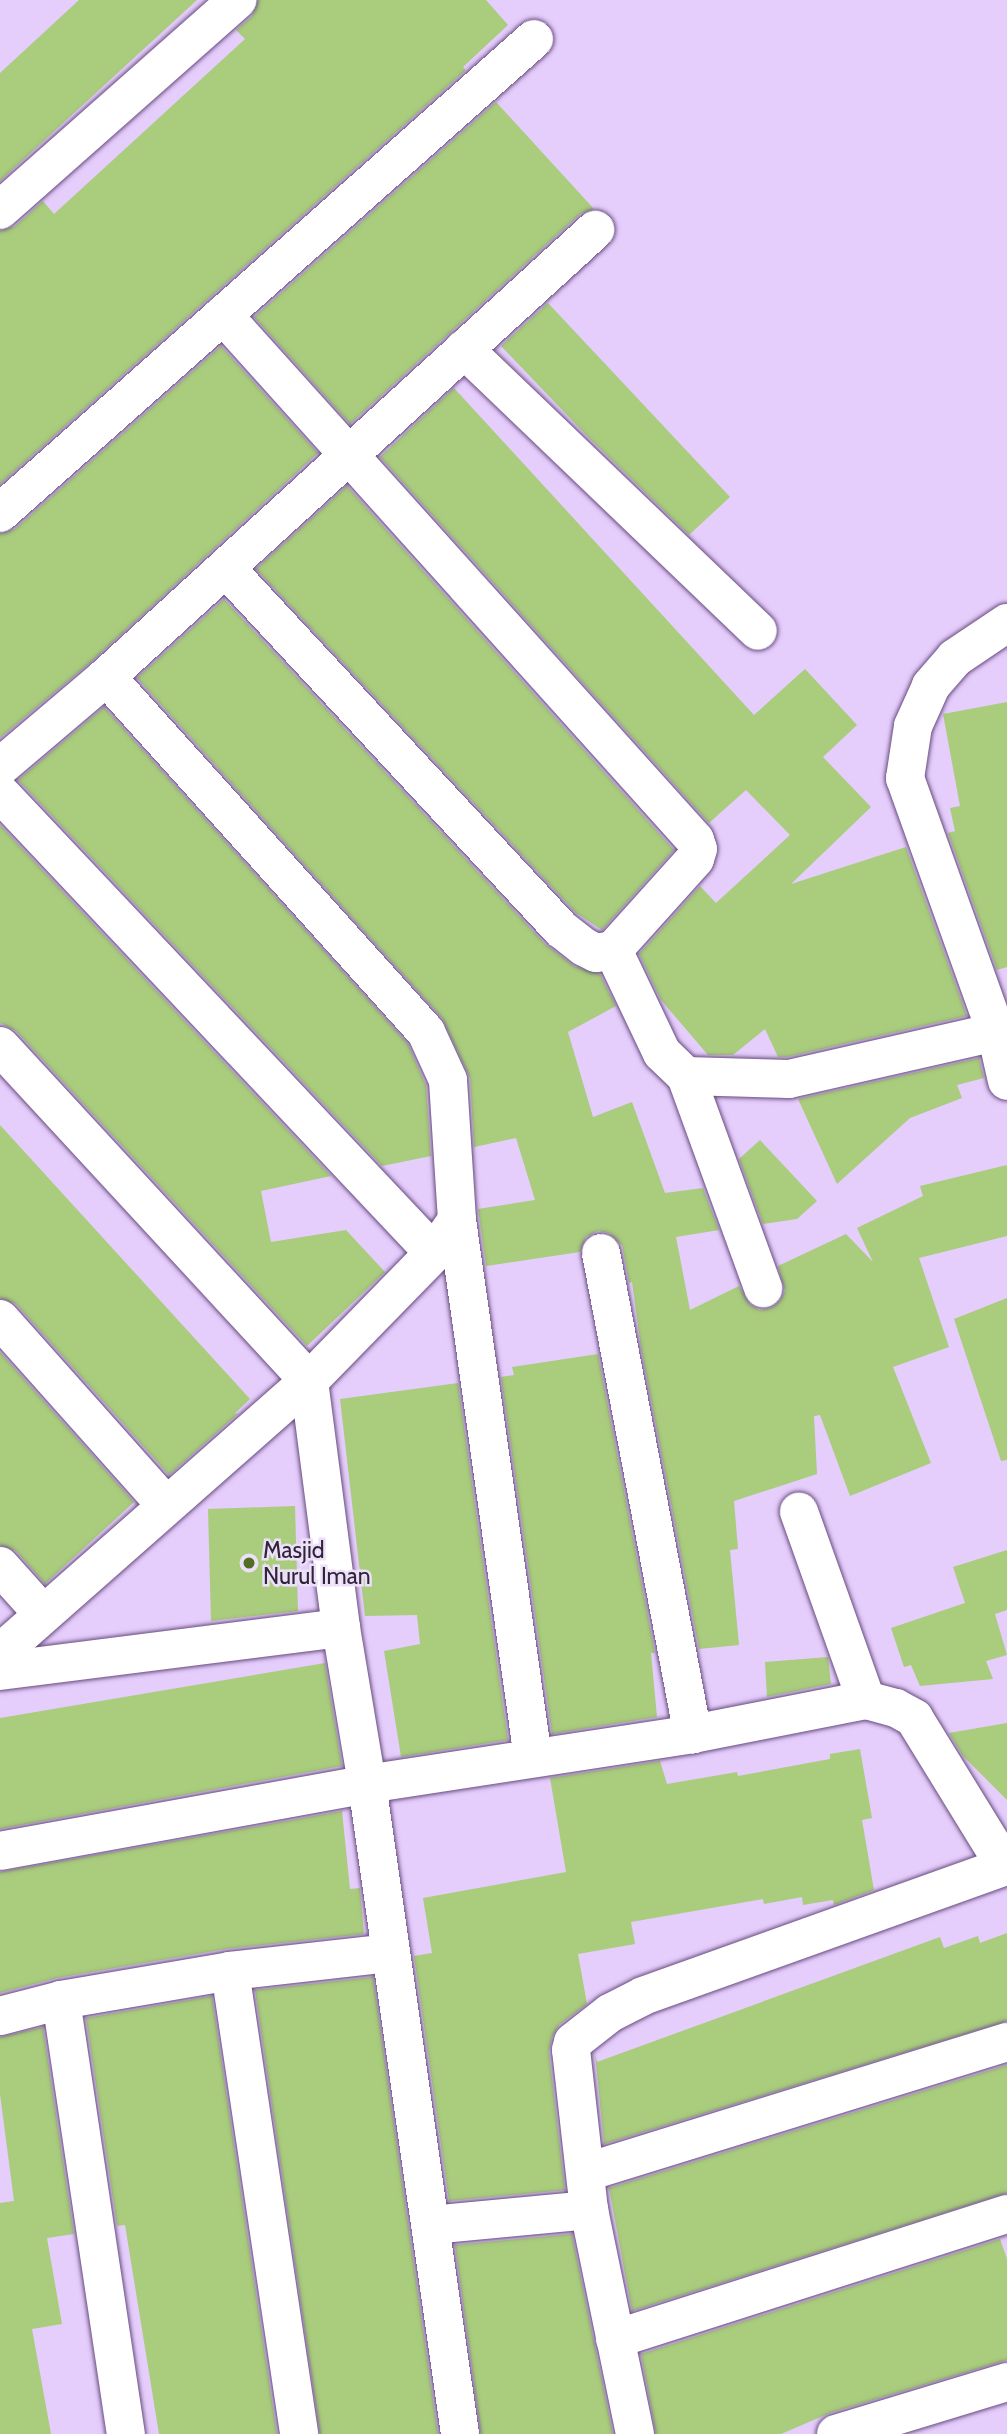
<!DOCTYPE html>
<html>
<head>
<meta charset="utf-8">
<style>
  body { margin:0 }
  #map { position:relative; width:1007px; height:2434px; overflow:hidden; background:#e5cdfc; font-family:Cabin,sans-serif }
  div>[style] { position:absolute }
  .building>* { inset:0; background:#a9cc7d }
  .roads { filter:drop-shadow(0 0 2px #674c7f) drop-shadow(0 0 2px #674c7f) }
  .street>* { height:38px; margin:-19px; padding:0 19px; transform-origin:19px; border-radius:19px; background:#fff }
  .dots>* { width:19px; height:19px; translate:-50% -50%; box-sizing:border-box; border:4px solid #ece0f8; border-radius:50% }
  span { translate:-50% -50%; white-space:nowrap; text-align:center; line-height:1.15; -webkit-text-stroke:5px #ece0f8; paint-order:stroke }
  .poi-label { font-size:23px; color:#2f243a }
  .left { translate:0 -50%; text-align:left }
</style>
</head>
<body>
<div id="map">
  <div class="building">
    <div style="clip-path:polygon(79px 0,197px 0,0 181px,0 73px)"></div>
    <div style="clip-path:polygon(258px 0,486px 0,508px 25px,463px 67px,466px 70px,0 484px,0 231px,15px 226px,43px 201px,54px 214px,245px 39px,236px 30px,252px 16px)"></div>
    <div style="clip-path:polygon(496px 102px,594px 209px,580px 214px,350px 424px,254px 317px)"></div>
    <div style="clip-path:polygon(548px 303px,730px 497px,689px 535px,587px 436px,501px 346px)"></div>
    <div style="clip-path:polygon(221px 346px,318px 453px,92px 661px,0 738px,0 534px,15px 529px)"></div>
    <div style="clip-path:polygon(454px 388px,754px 715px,805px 669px,857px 725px,823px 757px,871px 807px,791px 884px,906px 847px,967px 1016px,787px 1057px,778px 1057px,765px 1029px,733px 1055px,708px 1055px,661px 1000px,639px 954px,700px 886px,716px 903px,790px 835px,746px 790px,709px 823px,380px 457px)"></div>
    <div style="clip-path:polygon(347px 486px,674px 850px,602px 930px,576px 913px,256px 569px)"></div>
    <div style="clip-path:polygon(224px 599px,545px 944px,574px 966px,600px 974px,616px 1006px,568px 1032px,593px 1117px,632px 1102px,665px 1193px,703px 1188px,719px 1230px,676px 1237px,690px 1310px,739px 1286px,750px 1305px,760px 1310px,771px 1308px,780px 1301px,785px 1291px,778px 1266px,846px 1234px,873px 1262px,857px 1228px,923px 1196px,920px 1186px,1007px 1165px,1007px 1236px,919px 1258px,949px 1347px,893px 1367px,931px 1463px,850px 1496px,820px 1415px,814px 1416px,817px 1474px,734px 1501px,738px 1549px,730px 1550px,739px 1645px,699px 1649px,641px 1348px,632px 1282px,629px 1283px,622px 1245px,609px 1233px,598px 1231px,586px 1237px,580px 1252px,486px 1266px,478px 1209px,535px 1200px,516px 1138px,474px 1147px,470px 1078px,442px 1018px,137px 678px)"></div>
    <div style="clip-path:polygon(1007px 702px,1007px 967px,997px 970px,948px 833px,955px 831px,950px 808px,960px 806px,943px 714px)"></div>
    <div style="clip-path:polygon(104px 707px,408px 1044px,426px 1085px,431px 1156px,382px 1166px,18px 780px)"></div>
    <div style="clip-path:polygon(0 825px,331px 1176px,261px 1191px,271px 1242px,346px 1230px,385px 1272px,307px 1346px,16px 1031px,0 1023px)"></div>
    <div style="clip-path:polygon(979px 1058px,984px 1078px,957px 1085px,962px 1098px,910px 1118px,837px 1184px,798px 1099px)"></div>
    <div style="clip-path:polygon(0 1125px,250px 1399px,234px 1414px,239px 1413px,169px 1475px,16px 1304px,0 1298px)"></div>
    <div style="clip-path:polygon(760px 1140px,817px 1201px,797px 1219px,763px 1224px,739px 1159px)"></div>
    <div style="clip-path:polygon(1007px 1298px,1007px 1460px,1001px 1461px,954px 1319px)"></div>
    <div style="clip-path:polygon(0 1352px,134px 1502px,45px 1584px,16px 1551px,0 1545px)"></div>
    <div style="clip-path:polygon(598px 1354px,655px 1653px,651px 1653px,657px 1717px,552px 1734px,501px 1377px,514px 1375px,512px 1367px)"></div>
    <div style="clip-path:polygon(458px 1383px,508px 1740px,401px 1757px,384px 1651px,420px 1644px,417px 1615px,365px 1616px,340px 1399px)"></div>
    <div style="clip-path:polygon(295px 1506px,298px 1611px,211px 1621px,208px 1509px)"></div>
    <div style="clip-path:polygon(1007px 1550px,1007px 1610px,995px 1614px,1007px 1655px,986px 1661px,993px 1679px,920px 1686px,911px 1665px,904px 1667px,891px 1628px,965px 1603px,953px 1567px)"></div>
    <div style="clip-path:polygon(828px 1657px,831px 1684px,767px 1697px,765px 1662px)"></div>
    <div style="clip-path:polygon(325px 1663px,342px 1766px,0 1829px,0 1718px)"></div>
    <div style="clip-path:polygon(1007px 1723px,1007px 1800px,963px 1756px,949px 1733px)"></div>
    <div style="clip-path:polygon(860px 1749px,872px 1818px,862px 1820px,874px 1890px,834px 1905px,833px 1900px,803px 1905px,802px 1897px,764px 1904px,763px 1899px,631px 1922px,635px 1944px,578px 1954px,587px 2004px,559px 2025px,552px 2037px,549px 2052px,565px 2190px,449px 2201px,414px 1956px,432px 1953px,423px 1898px,566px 1872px,550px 1778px,660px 1761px,667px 1784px,737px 1772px,738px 1776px,830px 1759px,830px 1754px)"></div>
    <div style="clip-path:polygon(342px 1811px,350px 1889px,360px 1888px,364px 1934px,226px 1949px,57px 1978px,0 1993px,0 1872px)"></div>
    <div style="clip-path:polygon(1007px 1933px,1007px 2021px,604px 2144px,595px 2053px,597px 2062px,940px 1937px,944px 1948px,978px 1936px,980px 1943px)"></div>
    <div style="clip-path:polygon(373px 1977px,438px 2434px,320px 2434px,255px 1990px)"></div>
    <div style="clip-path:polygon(212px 1996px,277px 2434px,159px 2434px,125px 2225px,117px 2226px,86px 2018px)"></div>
    <div style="clip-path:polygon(43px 2027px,74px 2234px,47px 2238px,62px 2324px,32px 2329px,51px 2434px,0 2434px,0 2203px,14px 2201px,0 2094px,0 2037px)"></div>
    <div style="clip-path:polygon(1007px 2065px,1007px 2193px,632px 2311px,609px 2188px)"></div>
    <div style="clip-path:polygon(572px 2234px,613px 2434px,481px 2434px,455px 2245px)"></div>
    <div style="clip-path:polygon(1000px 2239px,1007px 2259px,1007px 2360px,830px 2413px,781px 2434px,656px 2434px,641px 2354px)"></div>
  </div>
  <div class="roads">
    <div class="street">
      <div style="left:0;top:210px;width:317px;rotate:-41.5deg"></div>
      <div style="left:223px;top:315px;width:706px;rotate:48.04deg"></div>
      <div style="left:695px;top:840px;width:9px;rotate:72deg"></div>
      <div style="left:698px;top:849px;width:10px;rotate:107deg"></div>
      <div style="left:695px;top:859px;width:122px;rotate:132deg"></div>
      <div style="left:613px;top:950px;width:17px;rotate:170deg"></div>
      <div style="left:596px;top:953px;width:13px;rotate:-153deg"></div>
      <div style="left:584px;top:947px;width:29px;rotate:-142deg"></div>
      <div style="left:561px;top:929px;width:493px;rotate:-132.9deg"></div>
      <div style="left:464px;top:349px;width:407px;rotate:43.8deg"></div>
      <div style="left:0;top:513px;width:714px;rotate:-41.59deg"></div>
      <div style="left:1007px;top:623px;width:63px;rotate:146.1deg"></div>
      <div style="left:955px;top:658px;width:37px;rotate:131deg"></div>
      <div style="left:931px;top:686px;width:44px;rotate:114.2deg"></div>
      <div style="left:913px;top:726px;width:53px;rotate:98.7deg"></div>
      <div style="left:905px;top:778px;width:270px;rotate:70.3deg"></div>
      <div style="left:996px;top:1032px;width:50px;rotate:77.3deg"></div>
      <div style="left:0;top:767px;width:139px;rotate:-40.3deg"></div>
      <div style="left:106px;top:677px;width:663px;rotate:-42.43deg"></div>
      <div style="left:0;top:793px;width:632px;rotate:46.67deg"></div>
      <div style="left:613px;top:950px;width:114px;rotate:64.6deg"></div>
      <div style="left:662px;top:1053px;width:33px;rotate:44deg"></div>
      <div style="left:686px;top:1076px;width:103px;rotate:1.7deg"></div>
      <div style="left:789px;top:1079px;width:212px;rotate:-12.8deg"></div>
      <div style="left:0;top:1046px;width:456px;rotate:47.3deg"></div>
      <div style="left:309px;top:1381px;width:249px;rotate:82.6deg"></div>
      <div style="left:341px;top:1628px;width:158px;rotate:80.5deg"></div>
      <div style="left:367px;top:1784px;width:657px;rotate:81.86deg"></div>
      <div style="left:686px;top:1076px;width:226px;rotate:70deg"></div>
      <div style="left:457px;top:1220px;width:543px;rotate:81.96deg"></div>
      <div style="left:601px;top:1253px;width:490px;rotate:79.2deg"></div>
      <div style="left:0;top:1319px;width:249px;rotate:48.3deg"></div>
      <div style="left:0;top:1566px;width:64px;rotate:48.1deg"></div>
      <div style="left:0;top:1653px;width:412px;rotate:-41.4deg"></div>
      <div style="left:309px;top:1381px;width:179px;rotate:-45.7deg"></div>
      <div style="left:434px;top:1253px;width:40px;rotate:-55.1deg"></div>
      <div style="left:457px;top:1220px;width:140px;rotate:-93.7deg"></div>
      <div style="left:448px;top:1080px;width:53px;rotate:-114.6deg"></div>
      <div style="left:426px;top:1032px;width:478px;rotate:-132deg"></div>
      <div style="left:0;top:1671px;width:344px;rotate:-7.2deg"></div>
      <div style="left:866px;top:1700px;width:31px;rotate:15deg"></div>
      <div style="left:896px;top:1708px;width:21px;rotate:29deg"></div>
      <div style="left:914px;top:1718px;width:174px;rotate:58.4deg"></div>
      <div style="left:0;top:1851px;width:373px;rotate:-10.3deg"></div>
      <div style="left:367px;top:1784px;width:330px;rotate:-8.7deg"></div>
      <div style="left:693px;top:1734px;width:176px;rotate:-11.1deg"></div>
      <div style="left:866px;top:1700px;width:200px;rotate:-109.6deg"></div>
      <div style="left:230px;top:1971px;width:468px;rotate:81.5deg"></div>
      <div style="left:61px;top:2000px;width:439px;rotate:81.5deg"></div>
      <div style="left:0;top:2016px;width:63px;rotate:-14.7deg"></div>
      <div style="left:61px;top:2000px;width:171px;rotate:-9.7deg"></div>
      <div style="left:230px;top:1971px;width:162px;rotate:-6.4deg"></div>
      <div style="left:587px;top:2172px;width:440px;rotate:-17.2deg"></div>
      <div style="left:431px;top:2225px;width:159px;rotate:-5.4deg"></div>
      <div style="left:615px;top:2339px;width:411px;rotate:-17.7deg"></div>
      <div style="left:635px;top:2434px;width:229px;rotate:-101.6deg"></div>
      <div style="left:589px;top:2210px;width:161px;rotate:-96.4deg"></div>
      <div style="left:571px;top:2050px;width:8px;rotate:-76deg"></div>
      <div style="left:573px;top:2042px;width:47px;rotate:-38.1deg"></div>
      <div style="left:610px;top:2013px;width:37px;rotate:-27deg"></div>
      <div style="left:643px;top:1996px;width:387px;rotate:-19.7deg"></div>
      <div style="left:836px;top:2434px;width:179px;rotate:-16.9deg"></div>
    </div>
  </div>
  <div class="dots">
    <div style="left:249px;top:1563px;background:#516e23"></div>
  </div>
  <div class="poi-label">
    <span class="left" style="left:263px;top:1563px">Masjid<br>Nurul Iman</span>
  </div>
</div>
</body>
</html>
